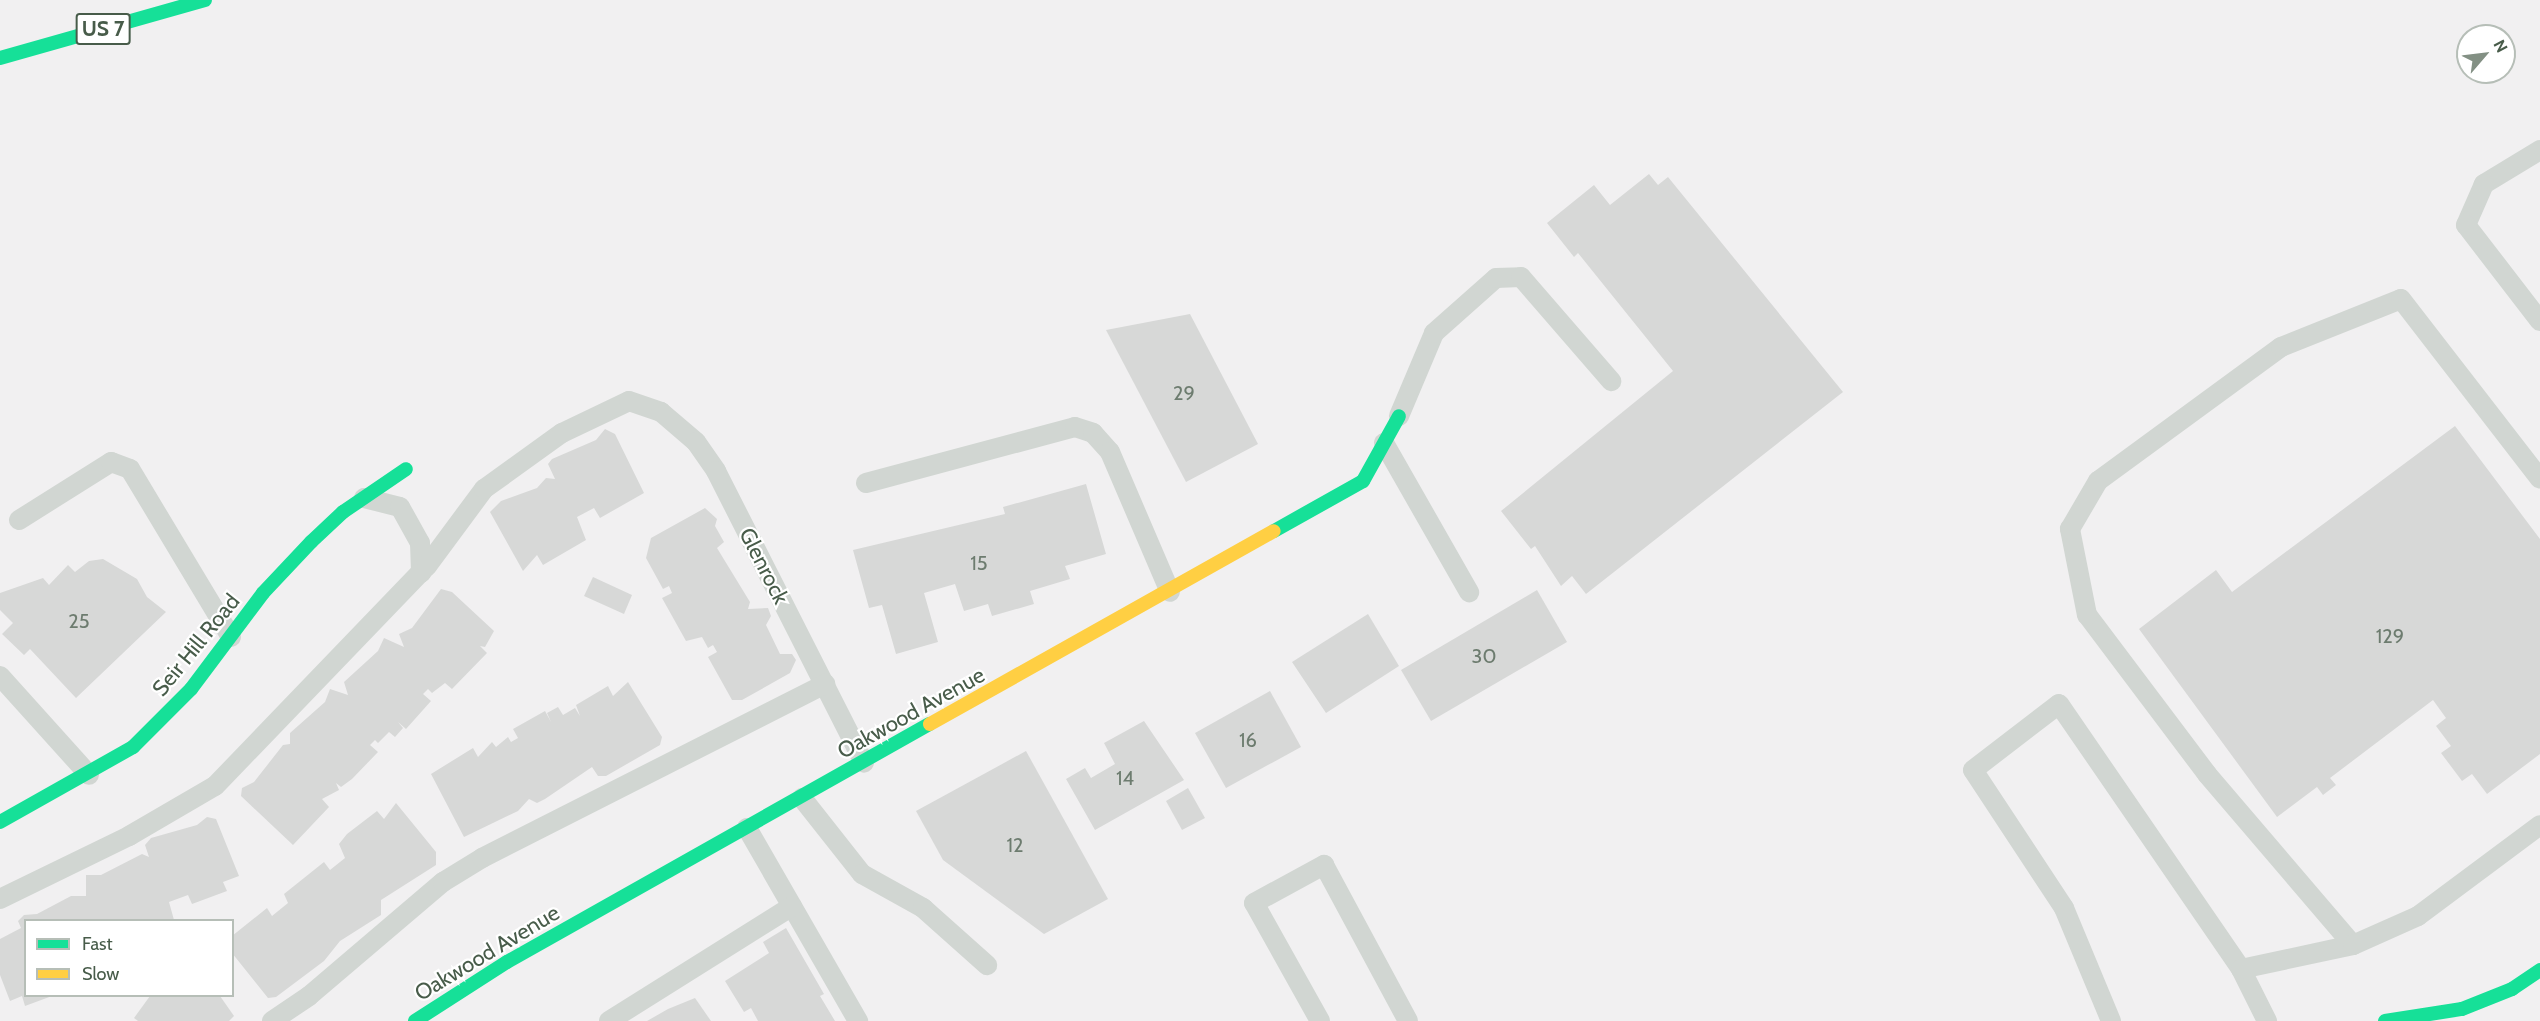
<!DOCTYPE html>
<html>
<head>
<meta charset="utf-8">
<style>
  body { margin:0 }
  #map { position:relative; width:2540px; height:1021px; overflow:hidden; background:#f1f0f1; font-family:Cabin,sans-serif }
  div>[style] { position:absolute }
  .building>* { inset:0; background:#d7d8d7 }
  .lane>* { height:20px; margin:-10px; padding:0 10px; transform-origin:10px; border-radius:10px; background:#d1d6d2 }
  .fast>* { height:14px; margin:-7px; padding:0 7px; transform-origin:7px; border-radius:7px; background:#16e098 }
  .slow>* { height:14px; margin:-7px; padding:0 7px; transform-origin:7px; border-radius:7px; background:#ffcf43 }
  span { translate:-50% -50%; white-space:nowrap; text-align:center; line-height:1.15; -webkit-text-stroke:4.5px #fff; paint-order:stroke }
  .number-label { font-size:20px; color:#6d7c6f }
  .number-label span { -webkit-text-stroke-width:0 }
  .shield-label span { padding:2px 4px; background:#fff; border:2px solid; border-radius:4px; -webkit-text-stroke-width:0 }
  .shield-label { font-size:21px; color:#485c4a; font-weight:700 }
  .street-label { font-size:22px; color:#485c4a }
  .legend { position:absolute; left:24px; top:919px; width:210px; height:78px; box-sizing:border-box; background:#fff; border:2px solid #b6beb7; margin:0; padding:8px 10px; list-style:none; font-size:18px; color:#485c4a }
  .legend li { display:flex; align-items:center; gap:12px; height:30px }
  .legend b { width:30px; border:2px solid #b6beb7 }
  .north { position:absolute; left:2456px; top:24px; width:60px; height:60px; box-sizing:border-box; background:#fff; border:2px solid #b6beb7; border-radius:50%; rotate:62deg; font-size:16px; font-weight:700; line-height:24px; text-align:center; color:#485c4a }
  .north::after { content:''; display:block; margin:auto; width:21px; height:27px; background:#839084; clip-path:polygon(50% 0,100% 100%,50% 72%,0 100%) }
</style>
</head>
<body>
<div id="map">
  <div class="building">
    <div style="clip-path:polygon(1649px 174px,1658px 185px,1668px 177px,1843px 392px,1586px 594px,1572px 576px,1561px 586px,1535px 546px,1531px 549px,1501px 511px,1673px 371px,1578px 253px,1574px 257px,1547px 223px,1594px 185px,1610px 205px)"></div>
    <div style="clip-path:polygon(1190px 314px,1258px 444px,1186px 482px,1106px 330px)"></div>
    <div style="clip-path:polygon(2455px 426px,2540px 539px,2540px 754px,2487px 794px,2472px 774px,2462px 781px,2441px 753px,2451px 746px,2436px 726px,2446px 718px,2433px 700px,2330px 778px,2336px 785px,2323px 795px,2317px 787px,2277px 817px,2139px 629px,2216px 570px,2232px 592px)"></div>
    <div style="clip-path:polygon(605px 429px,615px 434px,644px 493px,600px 518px,594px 508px,577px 517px,586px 540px,543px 565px,537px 555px,523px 571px,490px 512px,501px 501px,537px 488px,546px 478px,555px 479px,548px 464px,552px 459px,596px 440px)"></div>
    <div style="clip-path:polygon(1086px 484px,1106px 554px,1065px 566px,1070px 579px,1030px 591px,1034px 604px,992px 616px,988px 604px,964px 611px,955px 584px,924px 593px,938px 642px,896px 654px,882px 605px,869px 608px,853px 550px,1005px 514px,1003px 507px)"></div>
    <div style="clip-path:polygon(705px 508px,717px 519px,715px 526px,724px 542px,717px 548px,750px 602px,748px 609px,768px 608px,771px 616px,766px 625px,780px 654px,792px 654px,796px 660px,790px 673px,742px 700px,732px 700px,708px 657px,717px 652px,713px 645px,708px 648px,702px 637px,686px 641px,662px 598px,672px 593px,669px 586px,663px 589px,646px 558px,651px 538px)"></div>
    <div style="clip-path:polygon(103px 559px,137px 579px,147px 597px,166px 612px,76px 698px,30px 649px,24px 655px,2px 634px,13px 623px,0 610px,0 593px,43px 578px,49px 585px,68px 565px,75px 572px,89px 561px)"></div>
    <div style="clip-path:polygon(593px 577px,632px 595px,624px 614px,584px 596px)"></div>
    <div style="clip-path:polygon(441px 589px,452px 592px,494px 631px,485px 647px,480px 646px,487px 653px,452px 689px,445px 683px,432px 693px,428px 689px,423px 694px,431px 701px,406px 729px,398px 722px,403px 728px,395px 737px,389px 732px,378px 743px,375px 740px,370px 745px,378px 752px,352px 779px,341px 787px,336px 783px,339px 790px,322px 799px,329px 807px,293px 845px,241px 796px,242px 788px,254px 782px,283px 745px,290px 744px,290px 733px,325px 702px,330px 689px,348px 695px,344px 682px,378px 651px,384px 638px,404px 647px,399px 634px,412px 628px)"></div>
    <div style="clip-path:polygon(1537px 590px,1567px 642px,1431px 721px,1401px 670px)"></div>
    <div style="clip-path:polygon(1368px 614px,1399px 666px,1326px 713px,1292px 662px)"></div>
    <div style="clip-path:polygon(628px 682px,662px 737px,660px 745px,606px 776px,598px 776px,592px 767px,545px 799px,537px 803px,529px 799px,518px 811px,464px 837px,431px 774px,473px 748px,478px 757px,492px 742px,496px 747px,508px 737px,511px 742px,518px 738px,513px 729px,545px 711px,551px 722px,547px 713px,558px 707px,563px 715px,575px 708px,580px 716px,576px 705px,608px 686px,613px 696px)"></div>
    <div style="clip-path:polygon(1270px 691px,1301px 747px,1226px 788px,1195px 733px)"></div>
    <div style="clip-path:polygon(1144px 721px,1184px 780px,1095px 830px,1066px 779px,1085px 768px,1091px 778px,1115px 764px,1104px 743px)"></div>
    <div style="clip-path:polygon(1026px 751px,1108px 899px,1044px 934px,943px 860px,916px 811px)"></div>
    <div style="clip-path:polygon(1188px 788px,1205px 818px,1182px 830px,1166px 801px)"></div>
    <div style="clip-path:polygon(396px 803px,436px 852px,436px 865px,381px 900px,381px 915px,340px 941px,324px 961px,276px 997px,268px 998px,232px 953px,232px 936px,267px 908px,272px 916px,288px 903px,284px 894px,324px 862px,330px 870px,345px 858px,339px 844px,347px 834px,377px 811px,384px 819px)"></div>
    <div style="clip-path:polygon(207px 817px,216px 819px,239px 876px,223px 882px,227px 891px,192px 904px,188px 895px,169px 902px,174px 920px,26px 920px,26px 996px,52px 996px,25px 1006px,22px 996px,10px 1001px,0 975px,0 939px,21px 928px,18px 921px,24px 915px,37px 914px,71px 896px,86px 896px,86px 875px,101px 875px,142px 854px,149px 857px,145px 845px,151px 838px,197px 825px)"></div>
    <div style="clip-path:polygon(786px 928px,824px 994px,820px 996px,835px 1021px,758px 1021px,751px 1008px,744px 1012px,725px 981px,769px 953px,763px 942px)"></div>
    <div style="clip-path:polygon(150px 996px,220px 996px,234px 1016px,229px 1021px,138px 1021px,134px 1018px)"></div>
    <div style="clip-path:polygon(695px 998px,711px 1021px,647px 1021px,668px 1009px)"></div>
  </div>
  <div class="lane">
    <div style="left:2540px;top:150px;width:66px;rotate:148.7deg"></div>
    <div style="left:2484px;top:184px;width:45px;rotate:113.7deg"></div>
    <div style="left:2466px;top:225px;width:121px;rotate:52.4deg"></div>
    <div style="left:1399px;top:416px;width:90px;rotate:-67.1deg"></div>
    <div style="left:1434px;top:333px;width:83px;rotate:-41.6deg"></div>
    <div style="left:1496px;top:278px;width:25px;rotate:-2deg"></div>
    <div style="left:1521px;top:277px;width:138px;rotate:49.1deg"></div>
    <div style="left:1384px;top:443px;width:172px;rotate:60.3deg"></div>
    <div style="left:866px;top:483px;width:216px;rotate:-15deg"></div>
    <div style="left:1075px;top:427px;width:19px;rotate:18deg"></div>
    <div style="left:1093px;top:433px;width:25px;rotate:48deg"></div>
    <div style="left:1110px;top:452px;width:152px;rotate:66.8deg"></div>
    <div style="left:364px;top:498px;width:37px;rotate:14deg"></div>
    <div style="left:400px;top:507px;width:41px;rotate:60.9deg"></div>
    <div style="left:420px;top:543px;width:30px;rotate:88deg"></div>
    <div style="left:19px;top:520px;width:109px;rotate:-32.2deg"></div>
    <div style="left:111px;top:462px;width:20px;rotate:20deg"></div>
    <div style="left:130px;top:469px;width:196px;rotate:59deg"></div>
    <div style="left:0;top:676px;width:133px;rotate:48deg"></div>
    <div style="left:802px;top:798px;width:97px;rotate:51.7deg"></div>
    <div style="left:862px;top:874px;width:70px;rotate:29.1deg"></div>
    <div style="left:923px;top:908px;width:86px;rotate:41.7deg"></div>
    <div style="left:747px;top:828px;width:223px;rotate:60.1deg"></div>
    <div style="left:0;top:899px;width:144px;rotate:-26deg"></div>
    <div style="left:129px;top:836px;width:99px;rotate:-30.2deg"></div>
    <div style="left:215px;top:786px;width:306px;rotate:-46.1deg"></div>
    <div style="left:427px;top:566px;width:96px;rotate:-53.5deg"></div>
    <div style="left:484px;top:489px;width:96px;rotate:-35.7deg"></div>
    <div style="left:562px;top:433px;width:74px;rotate:-25.5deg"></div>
    <div style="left:629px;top:401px;width:34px;rotate:19deg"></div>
    <div style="left:661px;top:412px;width:46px;rotate:40.6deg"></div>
    <div style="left:696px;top:442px;width:35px;rotate:55deg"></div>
    <div style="left:716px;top:471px;width:327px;rotate:63.1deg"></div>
    <div style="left:2353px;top:945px;width:225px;rotate:-130.5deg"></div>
    <div style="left:2207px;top:774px;width:199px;rotate:-127deg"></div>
    <div style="left:2087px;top:615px;width:88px;rotate:-101.2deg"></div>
    <div style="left:2070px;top:529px;width:56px;rotate:-59.7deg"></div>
    <div style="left:2098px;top:481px;width:227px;rotate:-36.2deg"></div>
    <div style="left:2281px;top:347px;width:129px;rotate:-21.8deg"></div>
    <div style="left:2401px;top:299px;width:227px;rotate:52.3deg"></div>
    <div style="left:272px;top:1021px;width:45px;rotate:-34deg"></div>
    <div style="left:309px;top:996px;width:176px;rotate:-40.4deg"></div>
    <div style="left:443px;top:882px;width:46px;rotate:-31.6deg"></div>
    <div style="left:482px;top:858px;width:385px;rotate:-26.9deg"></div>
    <div style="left:609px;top:1021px;width:216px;rotate:-32.1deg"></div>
    <div style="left:1320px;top:1021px;width:135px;rotate:-119.2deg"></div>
    <div style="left:1254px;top:903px;width:80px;rotate:-28.5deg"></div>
    <div style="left:1324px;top:865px;width:177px;rotate:61.7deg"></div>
    <div style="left:2111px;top:1021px;width:122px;rotate:-112.6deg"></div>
    <div style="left:2064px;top:908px;width:165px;rotate:-123.4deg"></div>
    <div style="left:1973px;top:770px;width:108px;rotate:-37.5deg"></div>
    <div style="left:2059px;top:704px;width:321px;rotate:55.5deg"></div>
    <div style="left:2267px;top:1021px;width:58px;rotate:-116.6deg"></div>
    <div style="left:2241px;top:969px;width:115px;rotate:-12.1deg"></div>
    <div style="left:2353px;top:945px;width:71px;rotate:-24deg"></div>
    <div style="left:2418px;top:916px;width:152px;rotate:-36.7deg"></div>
  </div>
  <div class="fast">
    <div style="left:0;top:58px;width:213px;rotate:-15.8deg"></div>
    <div style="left:1274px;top:531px;width:102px;rotate:-29.3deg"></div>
    <div style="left:1363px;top:481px;width:74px;rotate:-61deg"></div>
    <div style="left:0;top:822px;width:153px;rotate:-29.4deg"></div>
    <div style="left:133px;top:747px;width:82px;rotate:-45deg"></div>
    <div style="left:191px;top:689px;width:120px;rotate:-53.1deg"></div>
    <div style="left:263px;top:593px;width:70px;rotate:-46.7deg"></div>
    <div style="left:311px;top:542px;width:44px;rotate:-43.2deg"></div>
    <div style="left:343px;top:512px;width:76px;rotate:-34.3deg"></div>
    <div style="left:415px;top:1021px;width:109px;rotate:-32.7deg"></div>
    <div style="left:507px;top:962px;width:485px;rotate:-29.4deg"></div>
    <div style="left:2385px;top:1021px;width:78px;rotate:-8.9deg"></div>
    <div style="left:2462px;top:1009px;width:54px;rotate:-21.8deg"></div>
    <div style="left:2512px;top:989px;width:34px;rotate:-34deg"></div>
  </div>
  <div class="slow">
    <div style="left:930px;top:724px;width:394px;rotate:-29.3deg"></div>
  </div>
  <div class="number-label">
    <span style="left:1184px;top:393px">29</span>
    <span style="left:979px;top:563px">15</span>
    <span style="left:79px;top:621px">25</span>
    <span style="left:2390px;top:636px">129</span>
    <span style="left:1484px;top:656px">30</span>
    <span style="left:1248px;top:740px">16</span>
    <span style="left:1125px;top:778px">14</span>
    <span style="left:1015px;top:845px">12</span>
  </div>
  <div class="shield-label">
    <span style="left:103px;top:29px">US 7</span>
  </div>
  <div class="street-label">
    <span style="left:764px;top:566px;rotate:63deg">Glenrock</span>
    <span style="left:196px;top:645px;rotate:-51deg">Seir Hill Road</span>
    <span style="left:911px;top:713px;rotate:-29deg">Oakwood Avenue</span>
    <span style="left:487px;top:953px;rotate:-31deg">Oakwood Avenue</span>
  </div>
  <ul class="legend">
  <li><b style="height:8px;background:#16e098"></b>Fast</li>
  <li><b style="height:8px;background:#ffcf43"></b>Slow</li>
  </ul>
  <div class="north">N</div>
</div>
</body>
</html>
